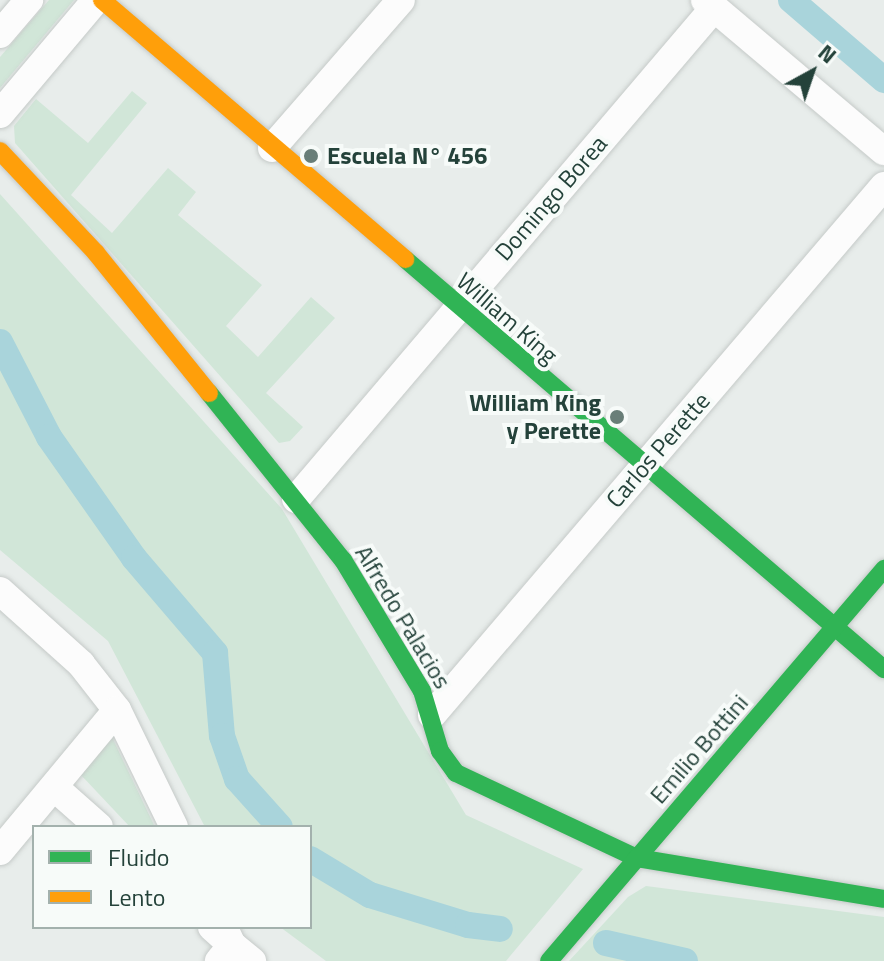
<!DOCTYPE html>
<html>
<head>
<meta charset="utf-8">
<style>
  body { margin:0 }
  #map { position:relative; width:884px; height:961px; overflow:hidden; background:#e8edeb; font-family:"Titillium Web",sans-serif }
  div>[style] { position:absolute }
  .green>* { inset:0; background:#d1e6d8 }
  .canal>* { height:26px; margin:-13px; padding:0 13px; transform-origin:13px; border-radius:13px; background:#a9d4db }
  .roads { filter:drop-shadow(0 0 2px #c5cac8) drop-shadow(0 0 2px #c5cac8) }
  .street>* { height:28px; margin:-14px; padding:0 14px; transform-origin:14px; border-radius:14px; background:#fcfcfc }
  .fast>* { height:18px; margin:-9px; padding:0 9px; transform-origin:9px; border-radius:9px; background:#30b455 }
  .slow>* { height:18px; margin:-9px; padding:0 9px; transform-origin:9px; border-radius:9px; background:#ff9f0a }
  .dots>* { width:22px; height:22px; translate:-50% -50%; box-sizing:border-box; border:4px solid #f7fbf9; border-radius:50% }
  span { translate:-50% -50%; white-space:nowrap; text-align:center; line-height:1.15; -webkit-text-stroke:8px #f7fbf9; paint-order:stroke }
  .poi-label { font-size:24px; color:#24423a; font-weight:700 }
  .left { translate:0 -50%; text-align:left }
  .right { translate:-100% -50%; text-align:right }
  .street-label { font-size:24px; color:#24423a }
  .legend { position:absolute; left:32px; top:825px; width:280px; height:104px; box-sizing:border-box; background:#f7fbf9; border:2px solid #a3b1ad; margin:0; padding:10px 14px; list-style:none; font-size:24px; color:#24423a }
  .legend li { display:flex; align-items:center; gap:16px; height:40px }
  .legend b { width:40px; border:2px solid #a3b1ad }
  .north { position:absolute; left:772px; top:32px; width:80px; height:80px; -webkit-text-stroke:6px #f7fbf9; paint-order:stroke; rotate:40deg; font-size:22px; font-weight:700; line-height:32px; text-align:center; color:#24423a }
  .north::after { content:''; display:block; margin:auto; width:28px; height:36px; background:#24423a; clip-path:polygon(50% 0,100% 100%,50% 72%,0 100%) }
</style>
</head>
<body>
<div id="map">
  <div class="green">
    <div style="clip-path:polygon(49px 0,74px 0,0 88px,0 57px)"></div>
    <div style="clip-path:polygon(132px 91px,147px 103px,71px 195px,112px 233px,168px 168px,196px 192px,178px 215px,262px 285px,226px 326px,258px 357px,311px 297px,335px 318px,266px 393px,303px 427px,290px 441px,279px 443px,15px 143px,14px 126px,36px 99px,88px 143px)"></div>
    <div style="clip-path:polygon(0 194px,282px 509px,466px 815px,583px 869px,506px 961px,326px 961px,280px 927px,310px 927px,310px 827px,205px 827px,108px 641px,0 550px)"></div>
    <div style="clip-path:polygon(110px 733px,155px 827px,130px 827px,81px 775px)"></div>
    <div style="clip-path:polygon(646px 886px,884px 917px,884px 961px,569px 961px,628px 897px)"></div>
  </div>
  <div class="canal">
    <div style="left:791px;top:0;width:123px;rotate:40.7deg"></div>
    <div style="left:0;top:342px;width:107px;rotate:62.7deg"></div>
    <div style="left:49px;top:437px;width:148px;rotate:54.9deg"></div>
    <div style="left:134px;top:558px;width:125px;rotate:49.5deg"></div>
    <div style="left:215px;top:653px;width:83px;rotate:85.2deg"></div>
    <div style="left:222px;top:736px;width:46px;rotate:70.8deg"></div>
    <div style="left:237px;top:779px;width:64px;rotate:48.1deg"></div>
    <div style="left:310px;top:859px;width:70px;rotate:31deg"></div>
    <div style="left:370px;top:895px;width:102px;rotate:17deg"></div>
    <div style="left:468px;top:925px;width:32px;rotate:7deg"></div>
    <div style="left:606px;top:943px;width:81px;rotate:12.8deg"></div>
  </div>
  <div class="roads">
    <div class="street">
      <div style="left:705px;top:0;width:234px;rotate:40.2deg"></div>
      <div style="left:0;top:34px;width:45px;rotate:-49.5deg"></div>
      <div style="left:0;top:114px;width:149px;rotate:-49.9deg"></div>
      <div style="left:272px;top:148px;width:196px;rotate:-48.9deg"></div>
      <div style="left:296px;top:499px;width:645px;rotate:-49.59deg"></div>
      <div style="left:0;top:591px;width:109px;rotate:42deg"></div>
      <div style="left:81px;top:664px;width:58px;rotate:52deg"></div>
      <div style="left:117px;top:710px;width:130px;rotate:64deg"></div>
      <div style="left:432px;top:715px;width:696px;rotate:-49.49deg"></div>
      <div style="left:54px;top:787px;width:60px;rotate:41.6deg"></div>
      <div style="left:0;top:851px;width:183px;rotate:-50.3deg"></div>
      <div style="left:212px;top:927px;width:27px;rotate:42deg"></div>
      <div style="left:232px;top:945px;width:21px;rotate:129deg"></div>
      <div style="left:224px;top:928px;width:19px;rotate:65deg"></div>
      <div style="left:232px;top:945px;width:26px;rotate:39deg"></div>
    </div>
    <div class="fast">
      <div style="left:405px;top:259px;width:631px;rotate:40.56deg"></div>
      <div style="left:209px;top:393px;width:214px;rotate:51.3deg"></div>
      <div style="left:343px;top:560px;width:153px;rotate:58.9deg"></div>
      <div style="left:422px;top:691px;width:63px;rotate:73.3deg"></div>
      <div style="left:440px;top:751px;width:27px;rotate:54deg"></div>
      <div style="left:456px;top:773px;width:200px;rotate:25.2deg"></div>
      <div style="left:637px;top:858px;width:250px;rotate:9.4deg"></div>
      <div style="left:549px;top:961px;width:516px;rotate:-49.48deg"></div>
    </div>
    <div class="slow">
      <div style="left:102px;top:0;width:399px;rotate:40.5deg"></div>
      <div style="left:0;top:151px;width:140px;rotate:46.7deg"></div>
      <div style="left:96px;top:253px;width:180px;rotate:51.1deg"></div>
    </div>
  </div>
  <div class="dots">
    <div style="left:311px;top:156px;background:#697e78"></div>
    <div style="left:617px;top:417px;background:#697e78"></div>
  </div>
  <div class="poi-label">
    <span class="left" style="left:327px;top:156px">Escuela N° 456</span>
    <span class="right" style="left:601px;top:417px">William King<br>y Perette</span>
  </div>
  <div class="street-label">
    <span style="left:551px;top:198px;rotate:-49deg">Domingo Borea</span>
    <span style="left:507px;top:318px;rotate:41deg">William King</span>
    <span style="left:658px;top:450px;rotate:-49deg">Carlos Perette</span>
    <span style="left:403px;top:617px;rotate:59deg">Alfredo Palacios</span>
    <span style="left:699px;top:749px;rotate:-49deg">Emilio Bottini</span>
  </div>
  <ul class="legend">
  <li><b style="height:10px;background:#30b455"></b>Fluido</li>
  <li><b style="height:10px;background:#ff9f0a"></b>Lento</li>
  </ul>
  <div class="north">N</div>
</div>
</body>
</html>
